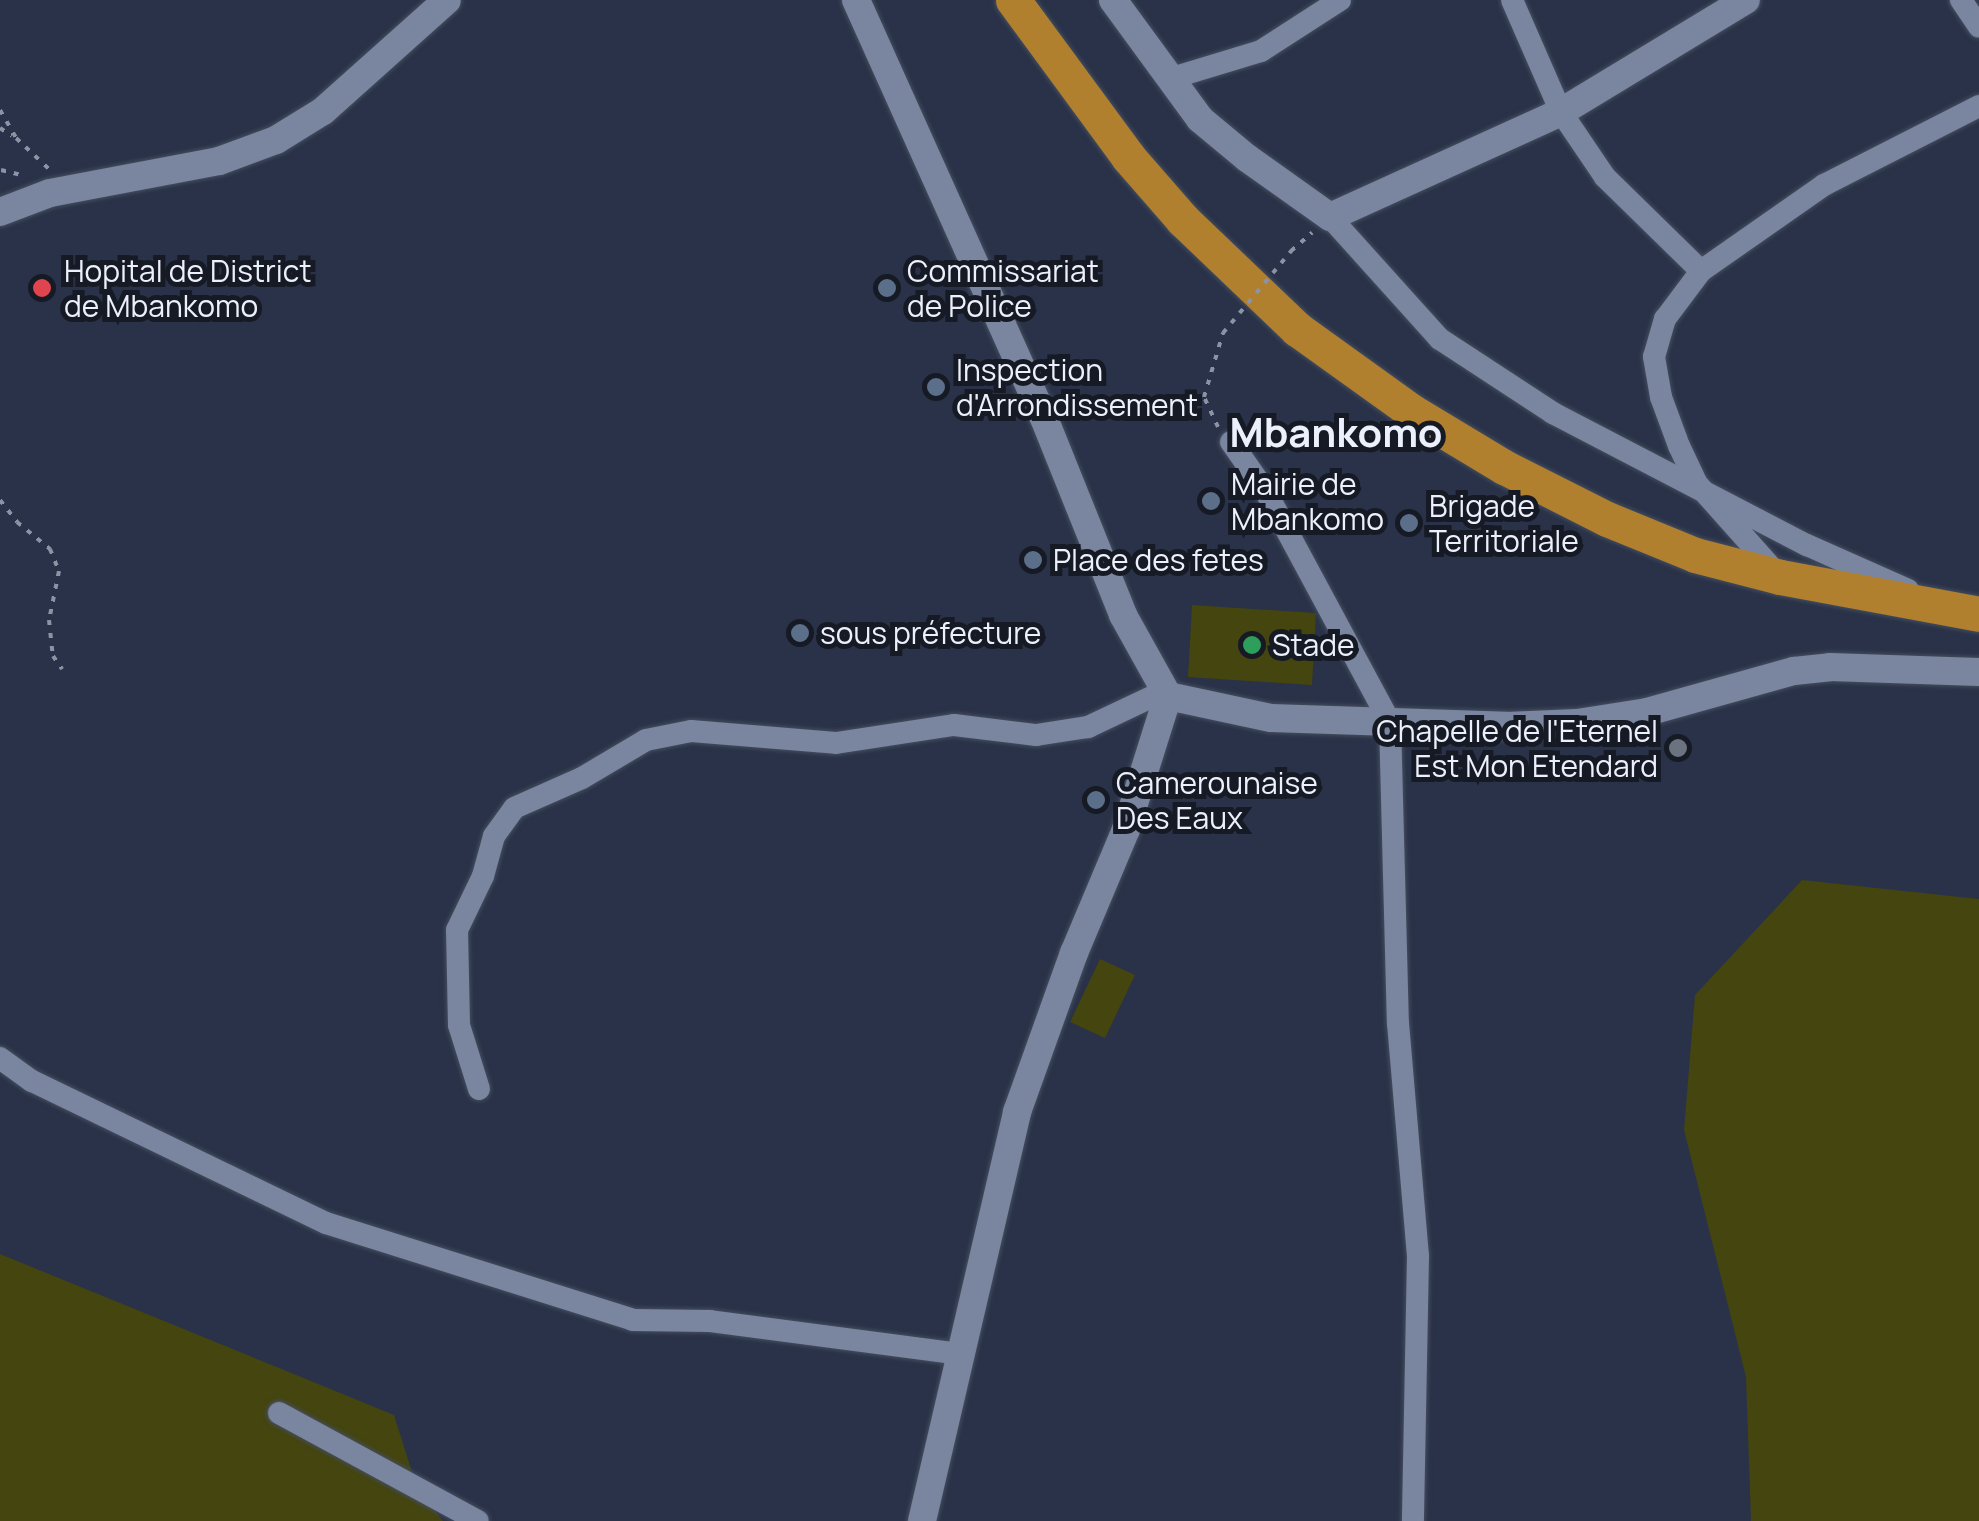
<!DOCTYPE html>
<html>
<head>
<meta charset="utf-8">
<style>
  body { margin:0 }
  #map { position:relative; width:1979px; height:1521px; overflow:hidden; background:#293248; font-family:Manrope,sans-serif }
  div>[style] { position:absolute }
  .green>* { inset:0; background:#44450f }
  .path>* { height:4px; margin-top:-2px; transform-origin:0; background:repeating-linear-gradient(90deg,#8c93a4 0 5px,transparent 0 13px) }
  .roads { filter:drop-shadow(0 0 2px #454d5f) drop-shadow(0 0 2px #454d5f) }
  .minor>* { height:22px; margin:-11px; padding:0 11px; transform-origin:11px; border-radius:11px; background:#7a86a0 }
  .tertiary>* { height:28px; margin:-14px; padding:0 14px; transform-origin:14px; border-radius:14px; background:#7a86a0 }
  .trunk>* { height:35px; margin:-17.5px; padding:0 17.5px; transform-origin:17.5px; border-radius:17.5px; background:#b0802f }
  .path-bridge>* { height:4px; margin-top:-2px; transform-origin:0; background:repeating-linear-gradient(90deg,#8c93a4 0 5px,transparent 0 13px) }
  .dots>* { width:28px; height:28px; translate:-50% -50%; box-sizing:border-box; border:5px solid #161a24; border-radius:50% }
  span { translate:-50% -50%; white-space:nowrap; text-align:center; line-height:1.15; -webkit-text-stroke:10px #161a24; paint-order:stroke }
  .poi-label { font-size:30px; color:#ebf0fc }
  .left { translate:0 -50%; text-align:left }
  .right { translate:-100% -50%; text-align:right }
  .district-label { font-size:40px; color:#ebf0fc; font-weight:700 }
</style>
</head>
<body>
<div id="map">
  <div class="green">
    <div style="clip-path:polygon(1192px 605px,1316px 613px,1312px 685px,1188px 677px)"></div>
    <div style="clip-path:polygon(1802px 880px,1979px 899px,1979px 1521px,1751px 1521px,1746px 1377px,1684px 1130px,1695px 995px)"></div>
    <div style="clip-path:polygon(1100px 959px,1135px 975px,1105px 1038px,1070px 1022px)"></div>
    <div style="clip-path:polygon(0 1254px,394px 1415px,416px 1485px,443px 1521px,0 1521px)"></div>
  </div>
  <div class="path">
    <div style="left:0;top:110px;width:32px;rotate:60deg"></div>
    <div style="left:16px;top:138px;width:48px;rotate:43.3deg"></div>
    <div style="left:0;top:128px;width:14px;rotate:34deg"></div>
    <div style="left:1px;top:170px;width:25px;rotate:14deg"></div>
    <div style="left:1291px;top:251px;width:28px;rotate:-41deg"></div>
    <div style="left:1218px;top:427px;width:33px;rotate:-115deg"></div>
    <div style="left:1204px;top:397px;width:67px;rotate:-73.5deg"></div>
    <div style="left:0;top:500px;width:28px;rotate:52deg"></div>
    <div style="left:17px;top:522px;width:43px;rotate:39.3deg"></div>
    <div style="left:50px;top:549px;width:24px;rotate:68deg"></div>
    <div style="left:59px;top:571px;width:50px;rotate:101.5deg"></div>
    <div style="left:49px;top:620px;width:36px;rotate:84deg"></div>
    <div style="left:53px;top:656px;width:16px;rotate:55deg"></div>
  </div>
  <div class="roads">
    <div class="minor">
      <div style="left:1512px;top:0;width:122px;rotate:66.4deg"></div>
      <div style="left:1561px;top:112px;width:78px;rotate:55.9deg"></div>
      <div style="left:1605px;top:177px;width:134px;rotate:44.4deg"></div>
      <div style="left:1961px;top:0;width:32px;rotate:56deg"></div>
      <div style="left:1172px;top:78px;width:93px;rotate:-16.9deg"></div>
      <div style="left:1261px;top:51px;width:94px;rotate:-32.8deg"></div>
      <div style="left:1330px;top:217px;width:164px;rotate:48deg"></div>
      <div style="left:1440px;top:339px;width:135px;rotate:33.2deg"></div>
      <div style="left:1553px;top:413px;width:286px;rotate:27.5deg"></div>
      <div style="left:1807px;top:545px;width:111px;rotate:24deg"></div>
      <div style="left:1231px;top:442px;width:61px;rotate:55deg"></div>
      <div style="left:1266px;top:492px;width:261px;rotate:61.7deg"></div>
      <div style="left:1390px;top:722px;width:301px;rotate:88.5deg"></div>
      <div style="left:1398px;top:1023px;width:234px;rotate:85.1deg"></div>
      <div style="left:1418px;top:1256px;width:265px;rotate:91.1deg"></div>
      <div style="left:1779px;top:576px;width:123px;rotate:-131.7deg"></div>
      <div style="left:1697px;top:484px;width:42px;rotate:-115.3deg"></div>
      <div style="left:1679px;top:446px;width:52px;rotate:-110.2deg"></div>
      <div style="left:1661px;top:397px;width:41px;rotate:-99.9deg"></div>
      <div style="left:1654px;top:357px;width:40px;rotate:-74deg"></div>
      <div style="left:1665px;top:319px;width:60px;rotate:-53.1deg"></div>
      <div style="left:1701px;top:271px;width:150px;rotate:-35deg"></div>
      <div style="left:1824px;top:185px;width:174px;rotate:-27deg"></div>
      <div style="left:0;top:1058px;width:39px;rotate:36deg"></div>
      <div style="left:32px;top:1081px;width:326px;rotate:25.8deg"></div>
      <div style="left:326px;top:1223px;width:322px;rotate:17.5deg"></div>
      <div style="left:633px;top:1320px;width:77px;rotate:0.7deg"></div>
      <div style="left:710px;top:1321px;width:254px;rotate:7.5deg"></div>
      <div style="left:479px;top:1089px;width:67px;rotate:-107.4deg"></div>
      <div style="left:459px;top:1025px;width:95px;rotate:-91.2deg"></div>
      <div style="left:457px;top:930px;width:60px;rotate:-64.3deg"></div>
      <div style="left:483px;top:876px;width:41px;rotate:-74.6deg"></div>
      <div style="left:494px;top:836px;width:34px;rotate:-54deg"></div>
      <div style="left:514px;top:808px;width:74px;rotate:-23.8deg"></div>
      <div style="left:582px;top:778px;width:74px;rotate:-30.7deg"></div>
      <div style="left:646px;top:740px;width:46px;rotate:-11.3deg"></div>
      <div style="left:691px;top:731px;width:145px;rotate:4.7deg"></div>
      <div style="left:836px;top:743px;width:119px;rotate:-8.7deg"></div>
      <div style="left:954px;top:725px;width:83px;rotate:7deg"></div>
      <div style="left:1036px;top:735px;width:53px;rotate:-8.7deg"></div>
      <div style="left:1088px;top:727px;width:84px;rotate:-25.3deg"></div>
      <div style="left:279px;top:1413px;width:226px;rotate:28.5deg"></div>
    </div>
    <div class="tertiary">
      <div style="left:856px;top:0;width:458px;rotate:65.8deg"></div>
      <div style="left:1044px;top:418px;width:212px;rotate:68.1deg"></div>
      <div style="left:1123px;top:615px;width:93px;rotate:60.9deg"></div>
      <div style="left:1168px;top:696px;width:105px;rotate:12.1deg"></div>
      <div style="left:1271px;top:718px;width:235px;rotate:1.9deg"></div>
      <div style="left:1506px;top:726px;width:71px;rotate:-2.4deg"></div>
      <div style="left:1577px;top:723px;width:71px;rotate:-8.9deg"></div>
      <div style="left:1647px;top:712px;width:153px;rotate:-15.6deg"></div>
      <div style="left:1794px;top:671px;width:36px;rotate:-6deg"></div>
      <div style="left:1830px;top:667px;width:149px;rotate:1.9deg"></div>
      <div style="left:1113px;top:0;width:147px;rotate:53.8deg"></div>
      <div style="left:1200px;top:119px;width:61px;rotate:39.7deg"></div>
      <div style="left:1247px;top:158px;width:102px;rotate:35.4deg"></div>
      <div style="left:1330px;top:217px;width:254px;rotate:-24.4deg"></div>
      <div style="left:1561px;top:112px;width:216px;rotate:-31.2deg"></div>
      <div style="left:0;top:212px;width:53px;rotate:-20.8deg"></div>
      <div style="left:50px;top:193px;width:172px;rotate:-10.7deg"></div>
      <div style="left:219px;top:161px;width:61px;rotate:-20.2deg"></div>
      <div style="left:276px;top:140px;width:55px;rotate:-31.7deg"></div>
      <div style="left:323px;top:111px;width:166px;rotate:-41.8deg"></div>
      <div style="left:922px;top:1521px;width:420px;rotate:-76.9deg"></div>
      <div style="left:1017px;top:1112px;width:169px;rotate:-70.3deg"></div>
      <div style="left:1074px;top:953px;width:134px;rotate:-67.2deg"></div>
      <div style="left:1126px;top:829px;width:139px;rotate:-72.5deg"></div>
    </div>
    <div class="trunk">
      <div style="left:1013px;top:0;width:196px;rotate:53.7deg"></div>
      <div style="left:1129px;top:158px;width:82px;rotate:48.9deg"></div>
      <div style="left:1183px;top:220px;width:158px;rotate:43.7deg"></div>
      <div style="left:1297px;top:329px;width:140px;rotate:35.7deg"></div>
      <div style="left:1411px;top:411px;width:109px;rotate:31.1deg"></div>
      <div style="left:1504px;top:467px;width:115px;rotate:26.8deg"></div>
      <div style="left:1607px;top:519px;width:95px;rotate:22.2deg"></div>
      <div style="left:1695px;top:555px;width:88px;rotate:14.5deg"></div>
      <div style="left:1780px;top:577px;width:202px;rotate:10.5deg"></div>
    </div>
  </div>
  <div class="path-bridge">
    <div style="left:1223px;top:333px;width:107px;rotate:-50.3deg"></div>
  </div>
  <div class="dots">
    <div style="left:42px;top:288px;background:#e0444e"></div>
    <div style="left:887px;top:288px;background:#5c6f8a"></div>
    <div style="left:936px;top:387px;background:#5c6f8a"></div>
    <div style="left:1211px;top:501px;background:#5c6f8a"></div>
    <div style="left:1409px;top:523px;background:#5c6f8a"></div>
    <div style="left:1033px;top:560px;background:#5c6f8a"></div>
    <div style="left:800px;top:633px;background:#5c6f8a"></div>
    <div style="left:1252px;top:645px;background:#2e9e5b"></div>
    <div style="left:1678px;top:748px;background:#6b7280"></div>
    <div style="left:1096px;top:800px;background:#5c6f8a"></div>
  </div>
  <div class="poi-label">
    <span class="left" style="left:64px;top:288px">Hopital de District<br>de Mbankomo</span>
    <span class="left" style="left:907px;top:288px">Commissariat<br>de Police</span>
    <span class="left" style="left:956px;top:387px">Inspection<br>d'Arrondissement</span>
    <span class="left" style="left:1231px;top:501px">Mairie de<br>Mbankomo</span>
    <span class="left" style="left:1429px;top:523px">Brigade<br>Territoriale</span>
    <span class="left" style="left:1053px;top:560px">Place des fetes</span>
    <span class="left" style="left:820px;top:633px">sous préfecture</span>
    <span class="left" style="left:1272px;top:645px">Stade</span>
    <span class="right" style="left:1658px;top:748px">Chapelle de l'Eternel<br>Est Mon Etendard</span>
    <span class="left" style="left:1116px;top:800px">Camerounaise<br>Des Eaux</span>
  </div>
  <div class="district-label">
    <span style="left:1336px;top:432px">Mbankomo</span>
  </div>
</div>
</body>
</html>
